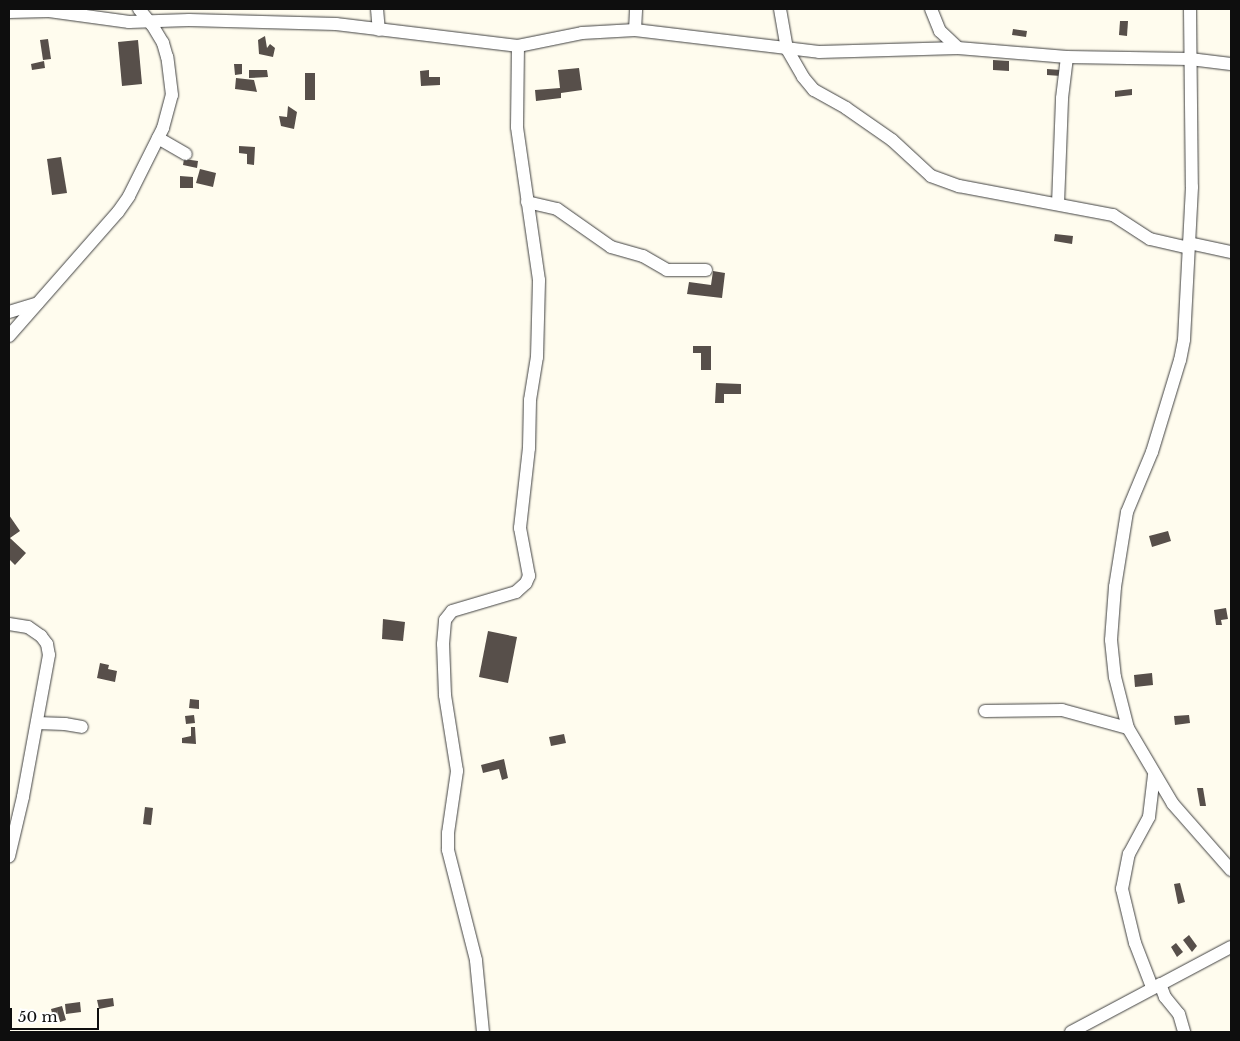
<!DOCTYPE html>
<html>
<head>
<meta charset="utf-8">
<style>
  body { margin:0 }
  #map { position:relative; width:1240px; height:1041px; overflow:hidden; background:#fffcee; font-family:"Libre Baskerville",serif }
  div>[style] { position:absolute }
  .building>* { inset:0; background:#574f4a }
  .roads { filter:drop-shadow(0 0 1px #414141) drop-shadow(0 0 1px #414141) }
  .minor>* { height:12px; margin:-6px; padding:0 6px; transform-origin:6px; border-radius:6px; background:#fff }
  span { translate:-50% -50%; white-space:nowrap; text-align:center; line-height:1.15; -webkit-text-stroke:5px #fff; paint-order:stroke }
  .frame { position:absolute; inset:0; border:10px solid #0e0e0e; pointer-events:none }
  .scale { position:absolute; left:10px; top:1008px; width:89px; height:22px; box-sizing:border-box; border:2px solid #0e0e0e; border-top:0; padding-left:6px; font-size:15px; line-height:18px; white-space:nowrap; color:#0e0e0e; -webkit-text-stroke:4px #fff; paint-order:stroke }
</style>
</head>
<body>
<div id="map">
  <div class="building">
    <div style="clip-path:polygon(1120px 21px,1128px 21px,1127px 36px,1119px 35px)"></div>
    <div style="clip-path:polygon(1013px 29px,1027px 31px,1026px 37px,1012px 35px)"></div>
    <div style="clip-path:polygon(265px 36px,267px 48px,270px 44px,275px 48px,273px 57px,259px 54px,258px 40px)"></div>
    <div style="clip-path:polygon(48px 39px,51px 59px,43px 60px,40px 40px)"></div>
    <div style="clip-path:polygon(138px 40px,142px 84px,122px 86px,118px 42px)"></div>
    <div style="clip-path:polygon(993px 60px,1009px 61px,1009px 71px,993px 70px)"></div>
    <div style="clip-path:polygon(44px 61px,45px 68px,32px 70px,31px 64px)"></div>
    <div style="clip-path:polygon(234px 64px,242px 64px,242px 74px,235px 75px)"></div>
    <div style="clip-path:polygon(579px 68px,582px 90px,561px 93px,561px 98px,536px 101px,535px 90px,560px 88px,558px 70px)"></div>
    <div style="clip-path:polygon(1047px 69px,1061px 70px,1061px 76px,1047px 75px)"></div>
    <div style="clip-path:polygon(249px 70px,267px 70px,268px 77px,249px 78px)"></div>
    <div style="clip-path:polygon(429px 70px,429px 77px,440px 77px,440px 85px,421px 86px,420px 71px)"></div>
    <div style="clip-path:polygon(305px 73px,315px 73px,315px 100px,305px 100px)"></div>
    <div style="clip-path:polygon(236px 78px,254px 80px,257px 92px,235px 89px)"></div>
    <div style="clip-path:polygon(1132px 89px,1132px 95px,1115px 97px,1115px 91px)"></div>
    <div style="clip-path:polygon(288px 106px,297px 112px,294px 129px,281px 126px,279px 116px,287px 117px)"></div>
    <div style="clip-path:polygon(239px 146px,255px 147px,254px 165px,247px 164px,247px 154px,239px 153px)"></div>
    <div style="clip-path:polygon(61px 157px,67px 193px,52px 195px,47px 159px)"></div>
    <div style="clip-path:polygon(184px 159px,198px 161px,197px 168px,183px 165px)"></div>
    <div style="clip-path:polygon(200px 169px,216px 173px,213px 187px,196px 183px)"></div>
    <div style="clip-path:polygon(180px 176px,193px 177px,193px 188px,180px 188px)"></div>
    <div style="clip-path:polygon(1055px 234px,1073px 236px,1072px 244px,1054px 241px)"></div>
    <div style="clip-path:polygon(713px 271px,725px 273px,722px 298px,687px 294px,689px 282px,711px 285px)"></div>
    <div style="clip-path:polygon(693px 346px,711px 346px,711px 370px,701px 370px,701px 353px,693px 353px)"></div>
    <div style="clip-path:polygon(716px 383px,741px 384px,741px 394px,724px 394px,724px 403px,715px 403px)"></div>
    <div style="clip-path:polygon(9px 515px,20px 531px,10px 538px,26px 553px,15px 565px,9px 559px)"></div>
    <div style="clip-path:polygon(1168px 531px,1171px 541px,1152px 547px,1149px 536px)"></div>
    <div style="clip-path:polygon(1226px 608px,1228px 619px,1221px 620px,1222px 625px,1216px 625px,1214px 610px)"></div>
    <div style="clip-path:polygon(383px 619px,405px 622px,403px 641px,382px 639px)"></div>
    <div style="clip-path:polygon(488px 631px,517px 637px,508px 683px,479px 677px)"></div>
    <div style="clip-path:polygon(100px 663px,109px 665px,108px 669px,117px 671px,115px 682px,97px 678px)"></div>
    <div style="clip-path:polygon(1152px 673px,1153px 685px,1135px 687px,1134px 675px)"></div>
    <div style="clip-path:polygon(190px 699px,199px 700px,199px 709px,189px 708px)"></div>
    <div style="clip-path:polygon(194px 715px,195px 723px,186px 724px,185px 716px)"></div>
    <div style="clip-path:polygon(1189px 715px,1190px 723px,1175px 725px,1174px 716px)"></div>
    <div style="clip-path:polygon(191px 727px,195px 727px,196px 744px,182px 743px,182px 738px,191px 736px)"></div>
    <div style="clip-path:polygon(564px 734px,566px 743px,551px 746px,549px 737px)"></div>
    <div style="clip-path:polygon(504px 759px,508px 778px,502px 780px,499px 769px,483px 773px,481px 765px)"></div>
    <div style="clip-path:polygon(1197px 788px,1203px 788px,1206px 806px,1200px 806px)"></div>
    <div style="clip-path:polygon(145px 807px,153px 808px,151px 825px,143px 824px)"></div>
    <div style="clip-path:polygon(1180px 883px,1185px 902px,1178px 904px,1174px 884px)"></div>
    <div style="clip-path:polygon(1189px 935px,1197px 946px,1192px 952px,1183px 940px)"></div>
    <div style="clip-path:polygon(1176px 943px,1183px 952px,1177px 957px,1171px 947px)"></div>
    <div style="clip-path:polygon(113px 998px,114px 1006px,99px 1009px,97px 1000px)"></div>
    <div style="clip-path:polygon(80px 1002px,81px 1012px,66px 1014px,65px 1004px)"></div>
    <div style="clip-path:polygon(62px 1006px,66px 1020px,60px 1022px,57px 1010px,58px 1016px,53px 1017px,51px 1009px)"></div>
  </div>
  <div class="roads">
    <div class="minor">
      <div style="left:377px;top:9px;width:21px;rotate:85deg"></div>
      <div style="left:780px;top:9px;width:41px;rotate:80.1deg"></div>
      <div style="left:787px;top:49px;width:32px;rotate:60deg"></div>
      <div style="left:803px;top:77px;width:17px;rotate:50deg"></div>
      <div style="left:814px;top:90px;width:37px;rotate:29deg"></div>
      <div style="left:846px;top:108px;width:56px;rotate:34.8deg"></div>
      <div style="left:892px;top:140px;width:53px;rotate:42.7deg"></div>
      <div style="left:931px;top:176px;width:30px;rotate:20deg"></div>
      <div style="left:959px;top:186px;width:157px;rotate:10.7deg"></div>
      <div style="left:1113px;top:215px;width:44px;rotate:33deg"></div>
      <div style="left:1150px;top:239px;width:39px;rotate:13deg"></div>
      <div style="left:931px;top:9px;width:24px;rotate:68deg"></div>
      <div style="left:940px;top:31px;width:25px;rotate:43deg"></div>
      <div style="left:1190px;top:9px;width:178px;rotate:89.4deg"></div>
      <div style="left:1192px;top:187px;width:153px;rotate:93deg"></div>
      <div style="left:1184px;top:340px;width:20px;rotate:101deg"></div>
      <div style="left:1180px;top:360px;width:96px;rotate:106.9deg"></div>
      <div style="left:1152px;top:452px;width:65px;rotate:112.6deg"></div>
      <div style="left:1127px;top:512px;width:76px;rotate:99.1deg"></div>
      <div style="left:1115px;top:587px;width:53px;rotate:94.3deg"></div>
      <div style="left:1111px;top:640px;width:37px;rotate:84deg"></div>
      <div style="left:1115px;top:677px;width:53px;rotate:75.7deg"></div>
      <div style="left:1128px;top:728px;width:88px;rotate:59.4deg"></div>
      <div style="left:1173px;top:804px;width:88px;rotate:48.7deg"></div>
      <div style="left:9px;top:12px;width:40px;rotate:-1.4deg"></div>
      <div style="left:49px;top:11px;width:81px;rotate:7.8deg"></div>
      <div style="left:129px;top:22px;width:60px;rotate:-1.9deg"></div>
      <div style="left:189px;top:20px;width:147px;rotate:1.6deg"></div>
      <div style="left:336px;top:24px;width:183px;rotate:6.9deg"></div>
      <div style="left:518px;top:46px;width:65px;rotate:-11.5deg"></div>
      <div style="left:582px;top:33px;width:53px;rotate:-3.2deg"></div>
      <div style="left:635px;top:30px;width:185px;rotate:6.8deg"></div>
      <div style="left:819px;top:52px;width:139px;rotate:-1.6deg"></div>
      <div style="left:958px;top:48px;width:109px;rotate:4.7deg"></div>
      <div style="left:1067px;top:57px;width:123px;rotate:0.9deg"></div>
      <div style="left:1190px;top:59px;width:41px;rotate:7deg"></div>
      <div style="left:635px;top:30px;width:21px;rotate:-87deg"></div>
      <div style="left:158px;top:138px;width:32px;rotate:30deg"></div>
      <div style="left:527px;top:202px;width:31px;rotate:13deg"></div>
      <div style="left:557px;top:209px;width:66px;rotate:35.1deg"></div>
      <div style="left:611px;top:247px;width:33px;rotate:16deg"></div>
      <div style="left:643px;top:256px;width:28px;rotate:30deg"></div>
      <div style="left:667px;top:270px;width:39px"></div>
      <div style="left:1058px;top:204px;width:106px;rotate:-87.8deg"></div>
      <div style="left:1062px;top:98px;width:41px;rotate:-83deg"></div>
      <div style="left:1189px;top:243px;width:43px;rotate:12.1deg"></div>
      <div style="left:9px;top:312px;width:30px;rotate:-17deg"></div>
      <div style="left:9px;top:336px;width:165px;rotate:-48.7deg"></div>
      <div style="left:118px;top:212px;width:19px;rotate:-55deg"></div>
      <div style="left:129px;top:196px;width:76px;rotate:-63.4deg"></div>
      <div style="left:163px;top:128px;width:34px;rotate:-75deg"></div>
      <div style="left:172px;top:95px;width:38px;rotate:-97deg"></div>
      <div style="left:167px;top:57px;width:15px;rotate:-106deg"></div>
      <div style="left:163px;top:43px;width:21px;rotate:-121deg"></div>
      <div style="left:152px;top:25px;width:21px;rotate:-129deg"></div>
      <div style="left:9px;top:624px;width:19px;rotate:9deg"></div>
      <div style="left:28px;top:627px;width:16px;rotate:35deg"></div>
      <div style="left:41px;top:636px;width:10px;rotate:53deg"></div>
      <div style="left:47px;top:644px;width:11px;rotate:80deg"></div>
      <div style="left:49px;top:655px;width:144px;rotate:100.4deg"></div>
      <div style="left:23px;top:797px;width:61px;rotate:103.3deg"></div>
      <div style="left:985px;top:711px;width:77px;rotate:-0.7deg"></div>
      <div style="left:1062px;top:710px;width:68px;rotate:15.3deg"></div>
      <div style="left:37px;top:723px;width:28px;rotate:2deg"></div>
      <div style="left:65px;top:724px;width:17px;rotate:10deg"></div>
      <div style="left:1160px;top:984px;width:14px;rotate:69deg"></div>
      <div style="left:1165px;top:997px;width:22px;rotate:51deg"></div>
      <div style="left:1179px;top:1014px;width:19px;rotate:74deg"></div>
      <div style="left:1152px;top:987px;width:47px;rotate:-111.1deg"></div>
      <div style="left:1135px;top:943px;width:56px;rotate:-103.5deg"></div>
      <div style="left:1122px;top:889px;width:36px;rotate:-79deg"></div>
      <div style="left:1129px;top:854px;width:42px;rotate:-61.6deg"></div>
      <div style="left:1149px;top:817px;width:42px;rotate:-83.2deg"></div>
      <div style="left:483px;top:1032px;width:72px;rotate:-95.6deg"></div>
      <div style="left:476px;top:960px;width:114px;rotate:-104.3deg"></div>
      <div style="left:448px;top:850px;width:17px;rotate:-90deg"></div>
      <div style="left:448px;top:833px;width:63px;rotate:-81.7deg"></div>
      <div style="left:457px;top:771px;width:77px;rotate:-99deg"></div>
      <div style="left:445px;top:695px;width:51px;rotate:-92.2deg"></div>
      <div style="left:443px;top:644px;width:24px;rotate:-85deg"></div>
      <div style="left:445px;top:620px;width:11px;rotate:-52deg"></div>
      <div style="left:452px;top:611px;width:67px;rotate:-16.5deg"></div>
      <div style="left:516px;top:592px;width:13px;rotate:-42deg"></div>
      <div style="left:526px;top:583px;width:8px;rotate:-67deg"></div>
      <div style="left:529px;top:576px;width:49px;rotate:-100.6deg"></div>
      <div style="left:520px;top:528px;width:81px;rotate:-83.6deg"></div>
      <div style="left:529px;top:448px;width:48px;rotate:-88.8deg"></div>
      <div style="left:530px;top:400px;width:44px;rotate:-80.8deg"></div>
      <div style="left:537px;top:357px;width:77px;rotate:-88.5deg"></div>
      <div style="left:539px;top:280px;width:155px;rotate:-98.2deg"></div>
      <div style="left:517px;top:127px;width:81px;rotate:-89.3deg"></div>
      <div style="left:1071px;top:1032px;width:181px;rotate:-28deg"></div>
    </div>
  </div>
  <div class="frame"></div>
  <div class="scale">50 m</div>
</div>
</body>
</html>
